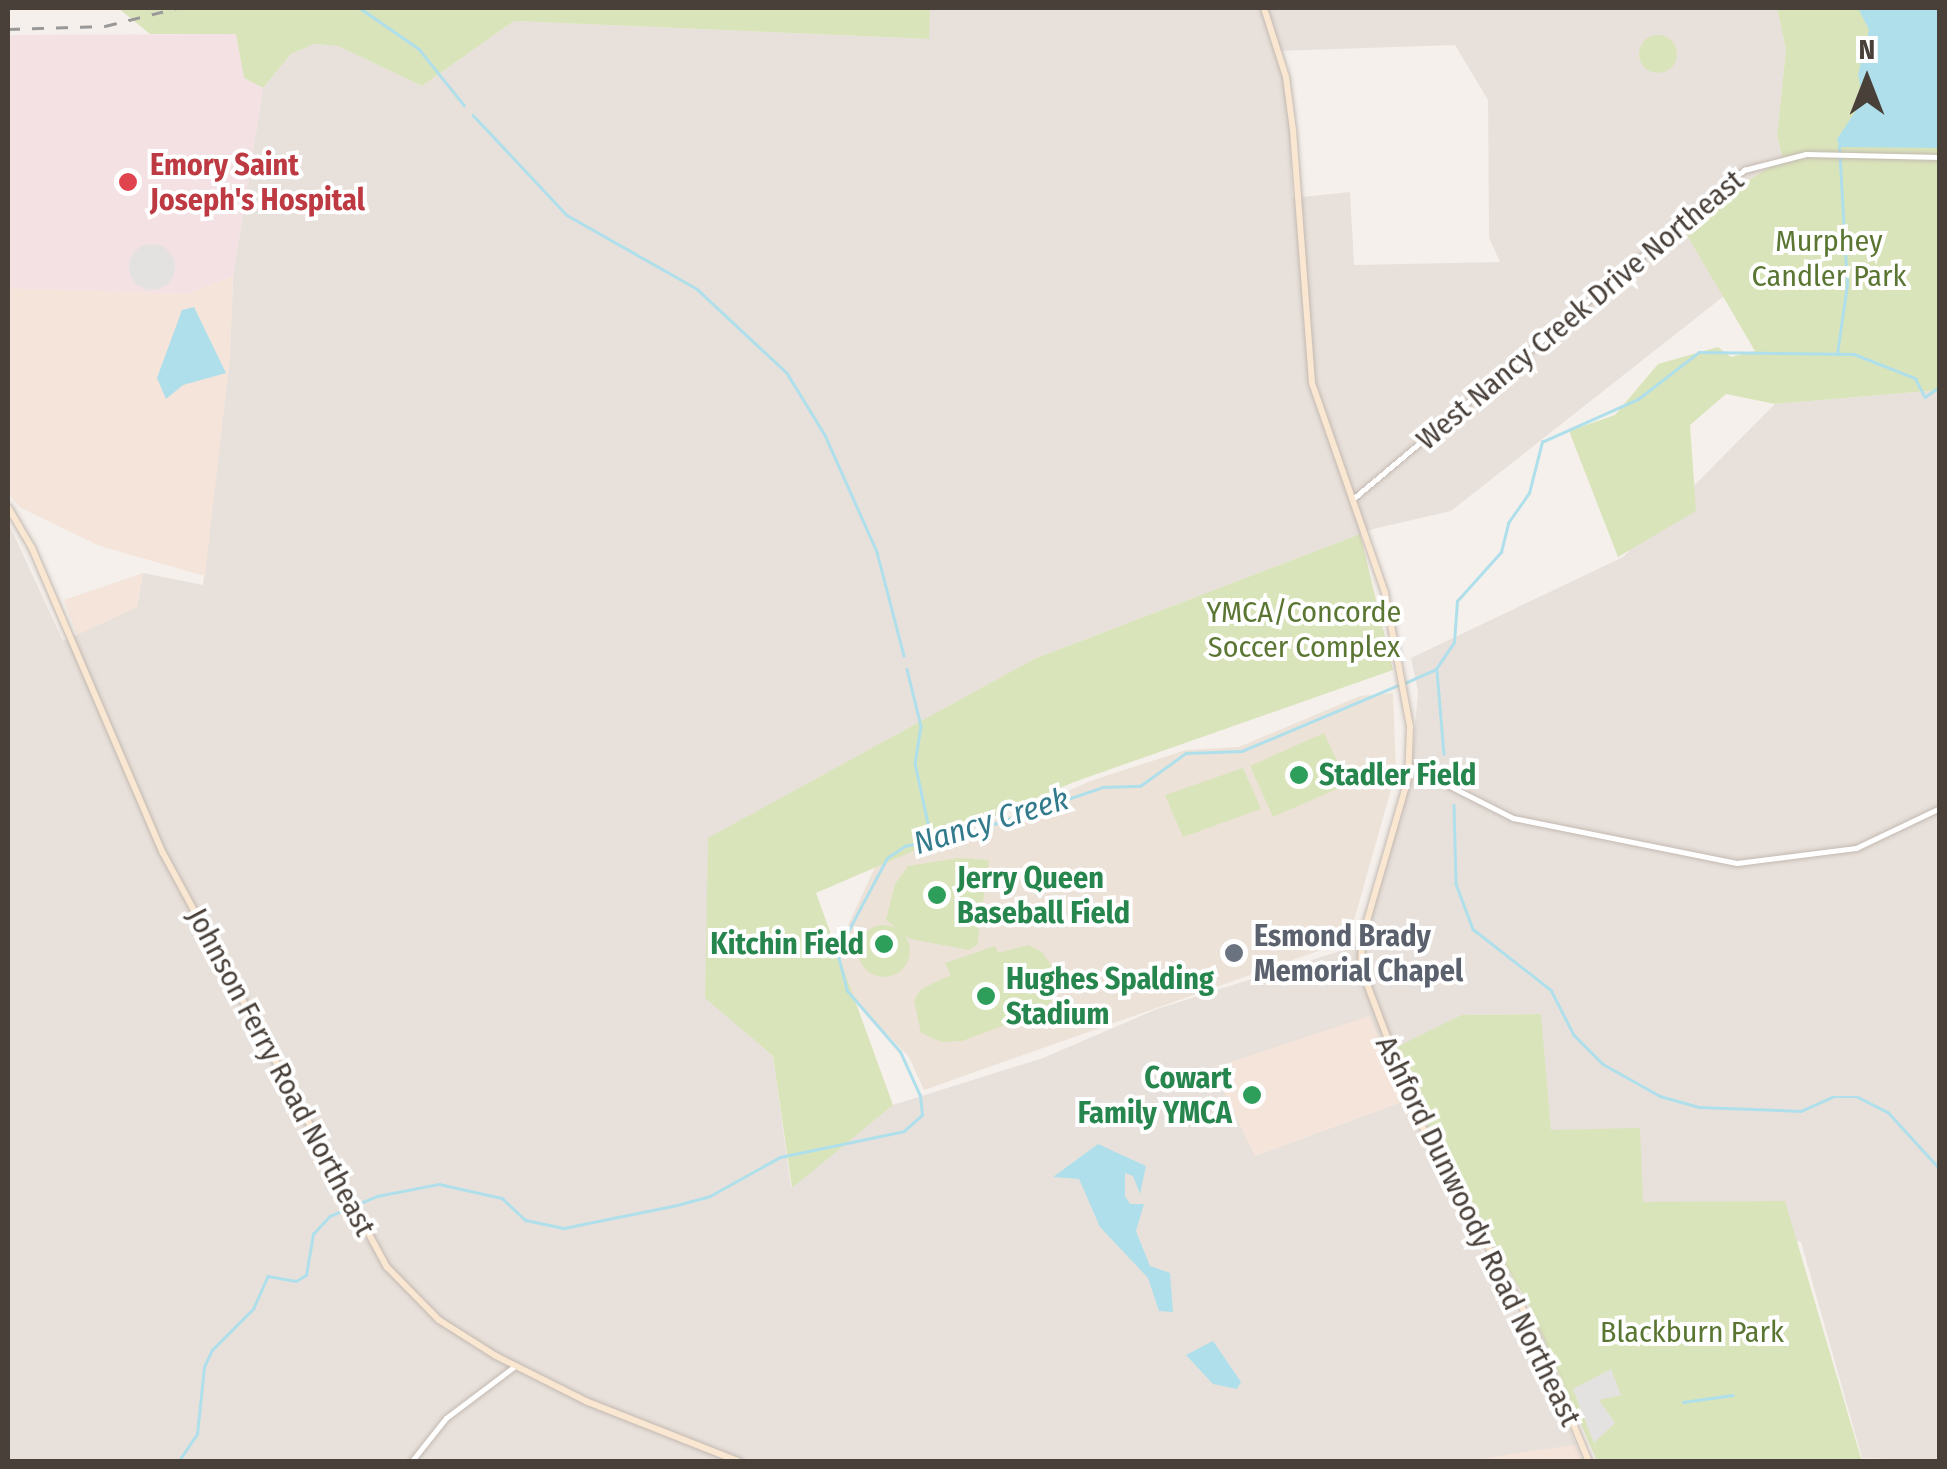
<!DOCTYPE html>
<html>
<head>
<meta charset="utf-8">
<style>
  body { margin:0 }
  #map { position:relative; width:1947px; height:1469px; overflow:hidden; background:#f5f0ec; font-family:"Fira Sans Condensed",sans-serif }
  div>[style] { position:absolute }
  .residential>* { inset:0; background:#e8e1db }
  .commercial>* { inset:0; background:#f4e4da }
  .education>* { inset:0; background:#ece2d8 }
  .medical>* { inset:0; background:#f4e1e3 }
  .green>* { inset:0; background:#dae4ba }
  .round { border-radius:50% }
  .parking>* { inset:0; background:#e4e2e0 }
  .water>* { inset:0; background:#afdfeb }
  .stream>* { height:2.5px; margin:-1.25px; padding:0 1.25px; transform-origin:1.25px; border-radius:1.25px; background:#afdfeb }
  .roads { filter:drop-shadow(0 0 2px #c3b9b2) drop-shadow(0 0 2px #c3b9b2) }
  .tertiary>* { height:5px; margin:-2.5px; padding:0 2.5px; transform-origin:2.5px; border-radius:2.5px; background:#fff }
  .secondary>* { height:6px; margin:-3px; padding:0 3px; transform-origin:3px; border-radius:3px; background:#fae7d1 }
  .rail>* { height:2.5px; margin-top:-1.25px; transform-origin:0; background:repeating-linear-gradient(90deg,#999 0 12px,transparent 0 24px) }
  .dots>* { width:28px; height:28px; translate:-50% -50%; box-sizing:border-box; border:5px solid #fff; border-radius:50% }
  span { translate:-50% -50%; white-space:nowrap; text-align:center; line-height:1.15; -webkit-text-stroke:8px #fff; paint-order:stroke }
  .health-label { font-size:30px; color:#be3a42; font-weight:700 }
  .left { translate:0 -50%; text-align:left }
  .park-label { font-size:30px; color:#5a7632 }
  .street-label { font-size:30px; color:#49403a }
  .leisure-label { font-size:30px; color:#27864d; font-weight:700 }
  .right { translate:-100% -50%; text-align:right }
  .worship-label { font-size:30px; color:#5b616d; font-weight:700 }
  .water-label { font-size:32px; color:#337b8c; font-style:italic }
  .frame { position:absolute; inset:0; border:10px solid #49403a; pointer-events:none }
  .north { position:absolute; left:1817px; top:30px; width:100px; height:100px; -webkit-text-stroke:8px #fff; paint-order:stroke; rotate:0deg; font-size:28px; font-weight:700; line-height:40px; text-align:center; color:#49403a }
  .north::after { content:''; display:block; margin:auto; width:35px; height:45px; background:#49403a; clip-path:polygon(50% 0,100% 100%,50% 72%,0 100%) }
</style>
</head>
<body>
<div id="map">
  <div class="residential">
    <div style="clip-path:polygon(evenodd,930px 8px,1777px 8px,1786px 50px,1777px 136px,1783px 158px,1681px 225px,1724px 296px,1451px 511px,1373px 529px,1034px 659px,709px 838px,705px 997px,773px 1056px,791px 1187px,893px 1105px,1043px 1058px,1157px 1009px,1362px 944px,1412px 763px,1418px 692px,1411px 658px,1623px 557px,1775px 404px,1939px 390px,1939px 1461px,1862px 1458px,1801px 1242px,1643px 1203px,1551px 1130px,1540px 1014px,1461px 1015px,1385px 1055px,1369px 1016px,1255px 1156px,1404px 1101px,1450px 1199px,1517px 1312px,1576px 1445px,1471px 1462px,8px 1461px,8px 522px,63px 641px,137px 607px,143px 573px,203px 585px,230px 356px,233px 276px,263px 88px,291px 54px,314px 44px,338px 46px,422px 86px,514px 21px,928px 39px,930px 8px,1455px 45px,1488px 100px,1489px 238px,1500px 262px,1354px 265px,1350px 192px,1292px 198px,1289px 94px,1276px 51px,1455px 45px)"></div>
  </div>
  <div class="commercial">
    <div style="clip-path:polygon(233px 276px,230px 356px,205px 576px,100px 546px,21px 508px,8px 494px,8px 288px,186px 294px)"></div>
    <div style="clip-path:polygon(143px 573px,137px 607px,77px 635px,64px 600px)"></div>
    <div style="clip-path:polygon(1370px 1016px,1404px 1101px,1255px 1156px,1212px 1068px)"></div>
    <div style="clip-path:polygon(1576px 1445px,1583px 1461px,1471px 1461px,1516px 1453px)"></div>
  </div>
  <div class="education">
    <div style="clip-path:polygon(1393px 693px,1396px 772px,1353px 924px,1335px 945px,924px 1090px,909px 1057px,841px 987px,834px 955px,885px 846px,1011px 816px,1093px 780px,1186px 750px,1239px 747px,1360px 696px)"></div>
  </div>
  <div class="medical">
    <div style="clip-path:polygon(236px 34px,244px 78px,263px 88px,233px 276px,187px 294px,8px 288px,8px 35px)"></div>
  </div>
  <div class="green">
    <div style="clip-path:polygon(118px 8px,930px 8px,929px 39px,514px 21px,422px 86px,338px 46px,314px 44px,291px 54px,263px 88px,244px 78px,236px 34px,150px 34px)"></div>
    <div style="clip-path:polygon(1777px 8px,1939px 8px,1939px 390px,1775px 404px,1726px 394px,1690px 425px,1696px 511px,1618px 557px,1569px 431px,1615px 415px,1658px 364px,1718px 347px,1731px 357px,1755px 351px,1681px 225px,1783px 158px,1777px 136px,1786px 50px)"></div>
    <div class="round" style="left:1639px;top:35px;width:38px;height:38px"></div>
    <div style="clip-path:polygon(1360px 534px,1393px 670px,1074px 782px,816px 893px,893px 1105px,792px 1188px,773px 1056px,705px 998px,708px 838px,1034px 659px)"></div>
    <div style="clip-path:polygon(1324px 733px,1348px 784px,1273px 817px,1250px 766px)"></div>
    <div style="clip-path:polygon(1243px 768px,1261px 809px,1183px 837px,1165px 795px)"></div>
    <div style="clip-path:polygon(958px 858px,989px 860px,977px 945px,969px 950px,910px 939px,886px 920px,895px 884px,908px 866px)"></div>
    <div class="round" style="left:858px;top:925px;width:52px;height:52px"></div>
    <div style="clip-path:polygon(1028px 945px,1042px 952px,1057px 974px,1057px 993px,1043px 1011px,962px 1041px,942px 1042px,921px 1033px,914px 1000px,921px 989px,951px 975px,945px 963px,995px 946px,998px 953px)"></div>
    <div style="clip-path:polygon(1541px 1014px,1551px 1130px,1640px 1128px,1643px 1202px,1785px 1201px,1861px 1458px,1869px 1461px,1597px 1461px,1528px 1303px,1443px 1160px,1393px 1049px,1461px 1015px)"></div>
  </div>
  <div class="parking">
    <div class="round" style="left:129px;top:244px;width:46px;height:46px"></div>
    <div style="clip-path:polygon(1611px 1369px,1621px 1395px,1599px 1400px,1615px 1423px,1594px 1443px,1573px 1389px)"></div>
  </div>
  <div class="water">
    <div style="clip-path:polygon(1858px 8px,1939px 8px,1939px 148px,1839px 147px,1837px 139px,1863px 100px,1858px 74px,1869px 30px)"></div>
    <div style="clip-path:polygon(194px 307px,226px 373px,183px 385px,166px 399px,157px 378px,182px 310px)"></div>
    <div style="clip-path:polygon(1098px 1144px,1146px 1166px,1140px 1194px,1133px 1176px,1125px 1173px,1125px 1196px,1130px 1204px,1144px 1204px,1136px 1231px,1150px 1266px,1170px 1273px,1173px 1312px,1159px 1311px,1148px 1278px,1100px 1227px,1079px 1179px,1053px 1177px)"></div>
    <div style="clip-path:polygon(1213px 1341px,1241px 1382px,1237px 1389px,1213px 1384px,1186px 1355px)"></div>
  </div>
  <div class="stream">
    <div style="left:360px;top:8px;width:72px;rotate:34.8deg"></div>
    <div style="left:419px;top:49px;width:72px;rotate:51.2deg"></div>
    <div style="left:473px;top:115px;width:137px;rotate:46.8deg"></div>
    <div style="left:567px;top:215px;width:150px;rotate:29.6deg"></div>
    <div style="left:697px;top:289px;width:123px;rotate:43deg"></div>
    <div style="left:787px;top:373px;width:73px;rotate:58.5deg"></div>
    <div style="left:825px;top:435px;width:128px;rotate:66deg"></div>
    <div style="left:877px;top:552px;width:107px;rotate:75.4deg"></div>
    <div style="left:1837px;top:354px;width:70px;rotate:-81.8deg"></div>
    <div style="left:1847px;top:285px;width:138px;rotate:-93.3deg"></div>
    <div style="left:907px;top:669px;width:59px;rotate:76.2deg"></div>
    <div style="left:921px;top:726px;width:37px;rotate:99deg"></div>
    <div style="left:915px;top:763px;width:76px;rotate:77.8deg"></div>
    <div style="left:1437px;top:671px;width:83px;rotate:85.2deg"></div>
    <div style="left:1405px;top:683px;width:34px;rotate:-24deg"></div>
    <div style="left:1436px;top:669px;width:32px;rotate:-56deg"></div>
    <div style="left:1454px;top:642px;width:41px;rotate:-85.8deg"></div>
    <div style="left:1457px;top:601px;width:66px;rotate:-48.1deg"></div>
    <div style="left:1501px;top:552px;width:30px;rotate:-76deg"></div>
    <div style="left:1508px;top:523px;width:37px;rotate:-55deg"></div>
    <div style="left:1529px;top:493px;width:53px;rotate:-75.7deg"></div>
    <div style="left:1542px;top:442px;width:105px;rotate:-24.1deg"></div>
    <div style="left:1638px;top:399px;width:77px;rotate:-37.6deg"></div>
    <div style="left:1699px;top:352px;width:155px;rotate:0.7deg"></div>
    <div style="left:1854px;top:354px;width:66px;rotate:21.5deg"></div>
    <div style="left:1915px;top:378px;width:21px;rotate:62deg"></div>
    <div style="left:1925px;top:397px;width:19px;rotate:-36deg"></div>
    <div style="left:1454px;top:805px;width:79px;rotate:88.5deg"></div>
    <div style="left:1456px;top:884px;width:48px;rotate:69.3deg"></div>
    <div style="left:1473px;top:929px;width:99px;rotate:38deg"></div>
    <div style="left:1551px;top:990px;width:51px;rotate:62.9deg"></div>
    <div style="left:1574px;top:1035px;width:41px;rotate:45deg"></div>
    <div style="left:1603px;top:1064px;width:65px;rotate:29.3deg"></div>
    <div style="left:1660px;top:1096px;width:41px;rotate:15.8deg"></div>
    <div style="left:1699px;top:1107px;width:102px;rotate:2.2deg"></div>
    <div style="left:1801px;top:1111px;width:34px;rotate:-24deg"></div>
    <div style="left:1832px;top:1097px;width:26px"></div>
    <div style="left:1858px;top:1097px;width:34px;rotate:27deg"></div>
    <div style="left:1888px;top:1112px;width:77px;rotate:47.6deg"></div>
    <div style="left:1683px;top:1402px;width:50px;rotate:-8deg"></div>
    <div style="left:178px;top:1462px;width:34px;rotate:-56deg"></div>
    <div style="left:197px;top:1434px;width:67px;rotate:-84deg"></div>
    <div style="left:204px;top:1367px;width:19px;rotate:-65deg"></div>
    <div style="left:212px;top:1350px;width:58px;rotate:-45deg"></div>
    <div style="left:253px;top:1309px;width:36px;rotate:-66deg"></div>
    <div style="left:268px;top:1276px;width:28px;rotate:10deg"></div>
    <div style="left:296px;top:1281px;width:12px;rotate:-31deg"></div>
    <div style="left:306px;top:1275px;width:42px;rotate:-80.3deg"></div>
    <div style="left:313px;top:1234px;width:25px;rotate:-47deg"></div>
    <div style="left:330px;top:1216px;width:51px;rotate:-23.1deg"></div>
    <div style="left:377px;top:1196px;width:63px;rotate:-11deg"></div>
    <div style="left:439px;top:1184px;width:65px;rotate:12.5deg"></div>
    <div style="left:502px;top:1198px;width:33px;rotate:43deg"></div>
    <div style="left:526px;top:1220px;width:39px;rotate:12deg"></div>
    <div style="left:564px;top:1228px;width:115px;rotate:-11.5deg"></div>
    <div style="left:677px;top:1205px;width:34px;rotate:-15deg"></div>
    <div style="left:710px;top:1196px;width:80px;rotate:-29.1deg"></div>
    <div style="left:780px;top:1157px;width:127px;rotate:-11.8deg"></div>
    <div style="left:904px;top:1131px;width:24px;rotate:-42deg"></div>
    <div style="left:922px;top:1115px;width:19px;rotate:-96deg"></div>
    <div style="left:920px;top:1096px;width:48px;rotate:-114.4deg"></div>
    <div style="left:900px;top:1052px;width:81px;rotate:-131deg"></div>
    <div style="left:847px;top:991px;width:40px;rotate:-104.4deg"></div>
    <div style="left:837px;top:952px;width:106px;rotate:-62deg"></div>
    <div style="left:887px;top:858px;width:22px;rotate:-34deg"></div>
    <div style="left:905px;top:846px;width:76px;rotate:-12.9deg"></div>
    <div style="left:979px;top:829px;width:131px;rotate:-18.7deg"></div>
    <div style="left:1103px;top:787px;width:37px;rotate:-2deg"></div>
    <div style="left:1140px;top:786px;width:57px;rotate:-35.7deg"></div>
    <div style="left:1186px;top:753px;width:56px;rotate:-2deg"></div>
    <div style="left:1242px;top:751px;width:169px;rotate:-22.9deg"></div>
  </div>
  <div class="roads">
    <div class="tertiary">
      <div style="left:1354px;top:498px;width:510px;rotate:-40.06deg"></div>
      <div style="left:1744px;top:170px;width:64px;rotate:-14.5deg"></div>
      <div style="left:1806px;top:154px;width:134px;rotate:1.3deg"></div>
      <div style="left:1410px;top:766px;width:115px;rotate:26.8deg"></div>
      <div style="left:1513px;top:818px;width:228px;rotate:11.4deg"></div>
      <div style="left:1737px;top:863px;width:120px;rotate:-7.2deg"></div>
      <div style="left:1856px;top:848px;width:93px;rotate:-25.5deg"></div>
      <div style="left:411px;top:1462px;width:56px;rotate:-51.5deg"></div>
      <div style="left:446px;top:1418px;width:86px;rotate:-37deg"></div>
    </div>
    <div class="secondary">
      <div style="left:1264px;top:8px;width:72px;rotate:72.3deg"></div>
      <div style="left:1286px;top:77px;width:53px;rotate:82.5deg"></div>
      <div style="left:1293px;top:130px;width:254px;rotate:85.7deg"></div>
      <div style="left:1312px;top:383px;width:222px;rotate:70.8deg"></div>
      <div style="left:1385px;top:593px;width:136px;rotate:79.4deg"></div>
      <div style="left:1410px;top:727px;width:52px;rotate:92.2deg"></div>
      <div style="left:1408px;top:779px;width:166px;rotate:106.1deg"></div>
      <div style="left:1362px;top:938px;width:30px;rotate:92deg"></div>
      <div style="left:1361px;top:968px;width:161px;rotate:69.3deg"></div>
      <div style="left:1418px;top:1119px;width:240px;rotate:61.1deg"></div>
      <div style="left:1534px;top:1329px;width:144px;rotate:67.5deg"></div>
      <div style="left:8px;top:507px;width:48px;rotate:59.7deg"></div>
      <div style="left:32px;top:548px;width:332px;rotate:66.8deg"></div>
      <div style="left:163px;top:853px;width:471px;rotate:61.6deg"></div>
      <div style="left:387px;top:1267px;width:74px;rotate:45.5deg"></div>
      <div style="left:439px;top:1320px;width:67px;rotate:32.3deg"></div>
      <div style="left:496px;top:1356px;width:103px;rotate:26.6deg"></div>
      <div style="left:588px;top:1402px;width:163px;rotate:21.5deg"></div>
    </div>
  </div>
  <div class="rail">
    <div style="left:8px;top:29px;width:97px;rotate:-1.8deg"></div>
    <div style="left:105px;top:26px;width:74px;rotate:-14deg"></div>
  </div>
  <div class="dots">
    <div style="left:128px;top:182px;background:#e0444e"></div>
    <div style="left:1299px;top:775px;background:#2e9e5b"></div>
    <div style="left:937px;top:895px;background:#2e9e5b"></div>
    <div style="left:884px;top:944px;background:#2e9e5b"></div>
    <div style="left:1234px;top:953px;background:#6b7280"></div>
    <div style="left:986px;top:996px;background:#2e9e5b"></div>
    <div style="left:1252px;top:1095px;background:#2e9e5b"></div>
  </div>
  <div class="health-label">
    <span class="left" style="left:150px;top:182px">Emory Saint<br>Joseph's Hospital</span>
  </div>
  <div class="park-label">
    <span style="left:1829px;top:258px">Murphey<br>Candler Park</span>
    <span style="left:1304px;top:629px">YMCA/Concorde<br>Soccer Complex</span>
    <span style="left:1692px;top:1332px">Blackburn Park</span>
  </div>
  <div class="street-label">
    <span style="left:1580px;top:310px;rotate:-40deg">West Nancy Creek Drive Northeast</span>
    <span style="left:281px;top:1072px;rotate:62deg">Johnson Ferry Road Northeast</span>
    <span style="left:1478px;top:1231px;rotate:64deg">Ashford Dunwoody Road Northeast</span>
  </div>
  <div class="leisure-label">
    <span class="left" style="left:1319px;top:775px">Stadler Field</span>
    <span class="left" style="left:957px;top:895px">Jerry Queen<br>Baseball Field</span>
    <span class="right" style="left:864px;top:944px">Kitchin Field</span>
    <span class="left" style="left:1006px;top:996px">Hughes Spalding<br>Stadium</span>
    <span class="right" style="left:1232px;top:1095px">Cowart<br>Family YMCA</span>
  </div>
  <div class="worship-label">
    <span class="left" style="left:1254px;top:953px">Esmond Brady<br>Memorial Chapel</span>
  </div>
  <div class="water-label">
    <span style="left:991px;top:821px;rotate:-17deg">Nancy Creek</span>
  </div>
  <div class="frame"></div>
  <div class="north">N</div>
</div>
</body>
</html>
